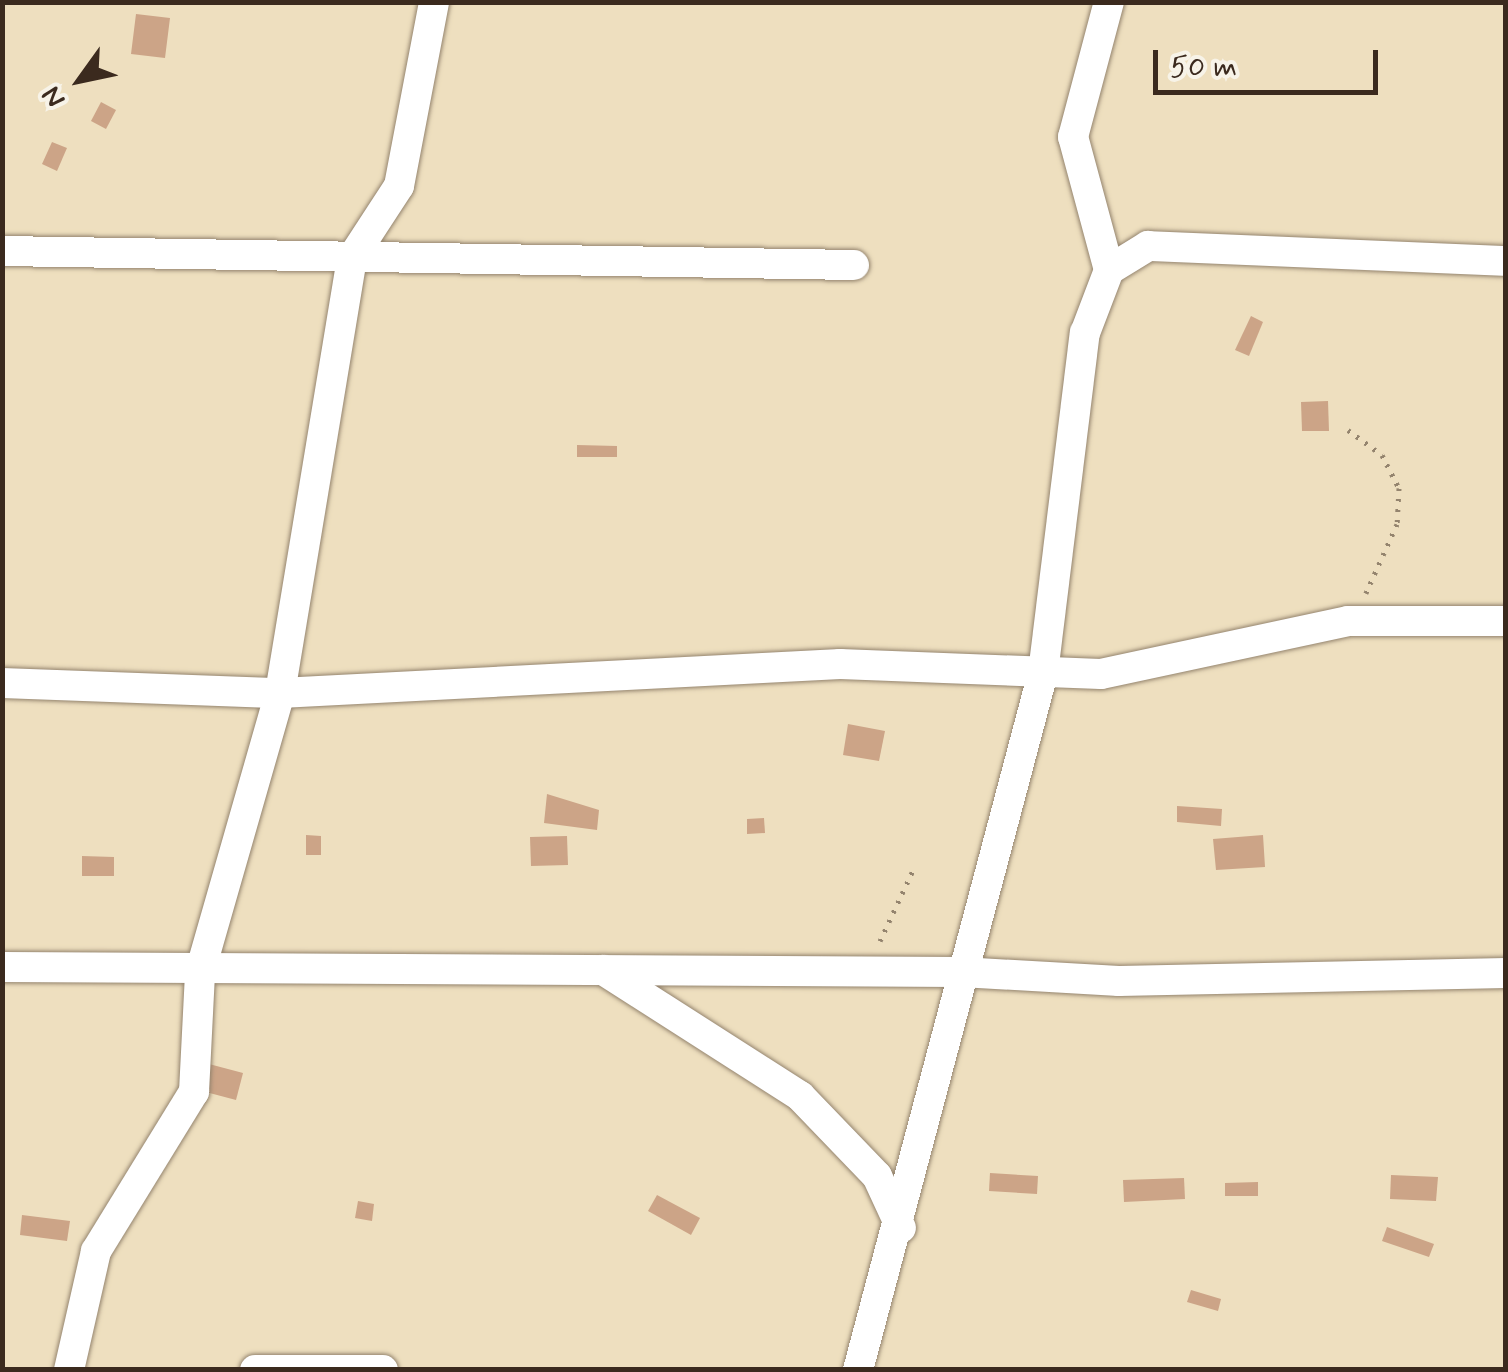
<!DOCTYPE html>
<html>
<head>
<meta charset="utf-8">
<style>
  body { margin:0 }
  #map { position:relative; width:1508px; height:1372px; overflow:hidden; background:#eedfbf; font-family:Mynerve,sans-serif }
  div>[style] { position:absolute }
  .building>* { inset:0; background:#cca487 }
  .path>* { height:5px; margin-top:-2.5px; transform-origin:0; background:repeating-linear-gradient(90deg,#94846e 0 2.5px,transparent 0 10.5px) }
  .roads { filter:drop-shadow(0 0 2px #94846e) drop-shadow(0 0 2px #94846e) }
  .street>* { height:30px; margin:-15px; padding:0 15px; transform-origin:15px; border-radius:15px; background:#fff }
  span { translate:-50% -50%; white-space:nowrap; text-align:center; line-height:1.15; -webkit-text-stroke:10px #f7f3e8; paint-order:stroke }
  .frame { position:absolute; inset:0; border:5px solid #3b2a1e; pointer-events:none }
  .north { position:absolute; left:30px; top:30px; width:100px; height:100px; -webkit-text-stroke:8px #f7f3e8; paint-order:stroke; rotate:237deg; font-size:28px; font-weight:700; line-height:40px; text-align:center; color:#3b2a1e }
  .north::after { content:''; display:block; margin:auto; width:35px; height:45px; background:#3b2a1e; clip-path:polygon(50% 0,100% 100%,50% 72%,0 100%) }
  .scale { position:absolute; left:1153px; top:50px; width:225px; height:45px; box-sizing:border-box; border:5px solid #3b2a1e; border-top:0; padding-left:12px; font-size:30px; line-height:35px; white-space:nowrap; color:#3b2a1e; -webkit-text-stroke:8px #f7f3e8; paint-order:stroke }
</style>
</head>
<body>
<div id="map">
  <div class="building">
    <div style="clip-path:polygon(136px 14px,170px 18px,165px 58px,131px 54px)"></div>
    <div style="clip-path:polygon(101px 102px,116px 110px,106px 129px,91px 121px)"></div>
    <div style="clip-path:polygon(52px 142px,67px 148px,57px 171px,42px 164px)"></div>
    <div style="clip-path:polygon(1251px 316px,1263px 322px,1249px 356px,1235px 350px)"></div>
    <div style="clip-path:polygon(1328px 401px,1329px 431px,1302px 431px,1301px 402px)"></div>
    <div style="clip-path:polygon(577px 445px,617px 446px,617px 457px,577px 457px)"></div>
    <div style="clip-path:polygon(848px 724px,885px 731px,879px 761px,843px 755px)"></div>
    <div style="clip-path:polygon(547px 794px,599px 810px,597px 830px,544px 823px)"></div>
    <div style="clip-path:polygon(1177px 806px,1222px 809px,1221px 826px,1177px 822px)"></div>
    <div style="clip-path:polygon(764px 818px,765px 833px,747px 834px,747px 819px)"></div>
    <div style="clip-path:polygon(306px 835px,321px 836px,321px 855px,306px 855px)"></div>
    <div style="clip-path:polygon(1263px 835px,1265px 867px,1216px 870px,1213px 839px)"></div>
    <div style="clip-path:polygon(567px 836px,568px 865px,531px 866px,530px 837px)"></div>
    <div style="clip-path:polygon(82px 856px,114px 857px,114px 876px,82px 876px)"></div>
    <div style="clip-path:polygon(209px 1064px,243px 1073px,236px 1100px,202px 1091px)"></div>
    <div style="clip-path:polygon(990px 1173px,1038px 1176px,1037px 1194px,989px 1191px)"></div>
    <div style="clip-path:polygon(1391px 1175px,1438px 1177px,1436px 1201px,1390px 1199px)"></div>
    <div style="clip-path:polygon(1184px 1178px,1185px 1199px,1124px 1202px,1123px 1180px)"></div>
    <div style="clip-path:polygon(1258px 1182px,1258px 1196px,1225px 1196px,1225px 1183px)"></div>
    <div style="clip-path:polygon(657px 1195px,700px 1218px,691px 1235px,648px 1211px)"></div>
    <div style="clip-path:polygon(358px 1201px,374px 1204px,372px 1221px,355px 1218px)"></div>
    <div style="clip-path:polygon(22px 1215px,70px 1221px,67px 1241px,20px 1235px)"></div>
    <div style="clip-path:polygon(1387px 1227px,1434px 1244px,1429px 1257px,1382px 1241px)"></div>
    <div style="clip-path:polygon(1191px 1290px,1221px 1299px,1218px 1311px,1187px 1302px)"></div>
  </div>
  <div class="path">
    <div style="left:1348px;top:430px;width:42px;rotate:36.3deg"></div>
    <div style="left:1382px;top:455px;width:37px;rotate:63deg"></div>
    <div style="left:1399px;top:488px;width:36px;rotate:93deg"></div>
    <div style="left:1397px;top:524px;width:76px;rotate:114.2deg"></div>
    <div style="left:880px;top:941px;width:83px;rotate:-65deg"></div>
  </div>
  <div class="roads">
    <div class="street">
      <div style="left:2px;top:251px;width:852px;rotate:0.94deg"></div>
      <div style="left:1109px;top:270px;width:138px;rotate:-105.1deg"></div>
      <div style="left:1073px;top:137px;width:140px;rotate:-75.1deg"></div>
      <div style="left:2px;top:683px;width:278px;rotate:2.1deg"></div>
      <div style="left:280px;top:693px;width:561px;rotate:-2.96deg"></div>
      <div style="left:840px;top:664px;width:261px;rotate:2.2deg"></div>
      <div style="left:1101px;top:674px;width:253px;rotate:-12.1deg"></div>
      <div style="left:1348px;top:621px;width:158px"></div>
      <div style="left:2px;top:967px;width:959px;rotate:0.3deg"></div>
      <div style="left:961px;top:972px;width:158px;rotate:3.3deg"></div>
      <div style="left:1119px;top:981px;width:387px;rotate:-1.2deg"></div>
      <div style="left:603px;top:970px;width:234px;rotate:32.6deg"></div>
      <div style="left:800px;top:1096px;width:111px;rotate:46.1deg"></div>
      <div style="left:877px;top:1176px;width:57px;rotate:65.2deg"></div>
      <div style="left:69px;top:1370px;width:122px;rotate:-77.2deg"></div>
      <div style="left:96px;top:1251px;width:187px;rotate:-58.4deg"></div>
      <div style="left:194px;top:1092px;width:120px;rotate:-87.1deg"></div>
      <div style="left:200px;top:972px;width:290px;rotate:-74deg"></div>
      <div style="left:280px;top:693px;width:441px;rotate:-80.6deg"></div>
      <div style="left:352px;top:258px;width:86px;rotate:-56.9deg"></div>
      <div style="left:399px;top:186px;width:187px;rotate:-79.2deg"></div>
      <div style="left:255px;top:1370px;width:128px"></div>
      <div style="left:858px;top:1370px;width:721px;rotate:-75.14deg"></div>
      <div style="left:1043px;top:673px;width:343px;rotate:-83deg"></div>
      <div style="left:1085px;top:333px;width:67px;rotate:-69.1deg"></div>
      <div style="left:1109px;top:270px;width:46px;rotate:-31.6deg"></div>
      <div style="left:1148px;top:246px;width:358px;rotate:2.4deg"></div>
    </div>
  </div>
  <div class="frame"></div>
  <div class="north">N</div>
  <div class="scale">50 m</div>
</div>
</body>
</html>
